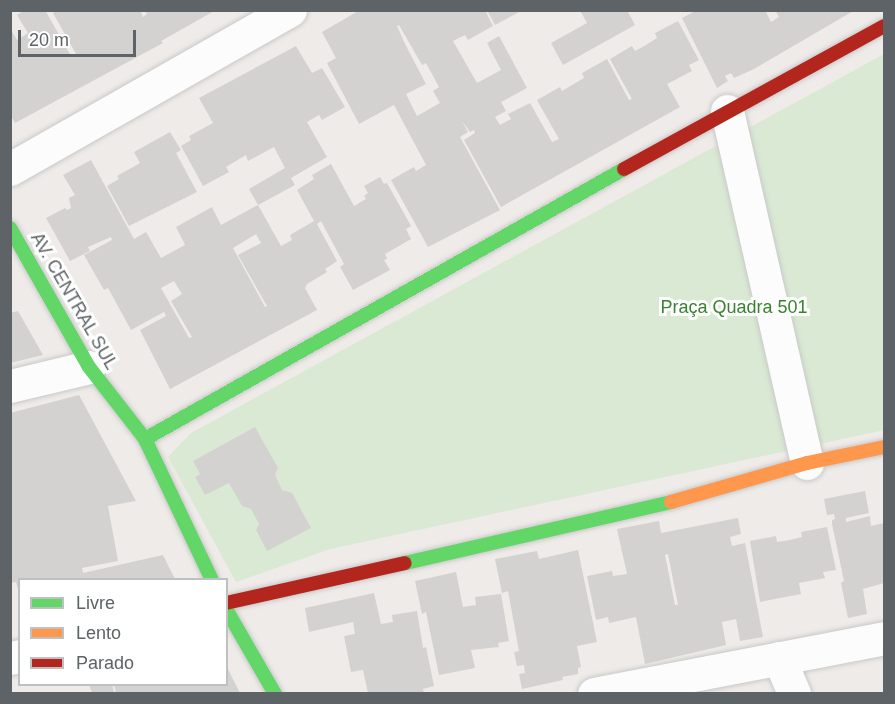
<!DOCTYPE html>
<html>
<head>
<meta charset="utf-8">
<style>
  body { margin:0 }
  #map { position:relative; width:895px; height:704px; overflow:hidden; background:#eeebe8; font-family:Helvetica,sans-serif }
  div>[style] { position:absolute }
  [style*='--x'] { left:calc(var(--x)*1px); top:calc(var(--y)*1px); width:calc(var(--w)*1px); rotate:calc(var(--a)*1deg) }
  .green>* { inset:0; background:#d9e9d3 }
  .building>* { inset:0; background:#d4d2d1 }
  .roads { filter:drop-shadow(0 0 2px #c9c9c9) drop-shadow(0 0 2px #c9c9c9) }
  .street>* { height:33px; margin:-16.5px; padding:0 16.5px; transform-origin:16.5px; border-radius:16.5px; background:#fcfcfc }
  .fast>* { height:14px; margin:-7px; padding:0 7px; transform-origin:7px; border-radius:7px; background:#63d668 }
  .slow>* { height:14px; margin:-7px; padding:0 7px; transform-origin:7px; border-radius:7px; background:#ff974d }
  .jam>* { height:14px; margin:-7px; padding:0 7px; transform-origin:7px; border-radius:7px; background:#b3261e }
  span { translate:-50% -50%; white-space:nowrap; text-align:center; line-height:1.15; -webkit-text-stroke:6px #fff; paint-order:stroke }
  .street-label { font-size:18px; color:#5d6366 }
  .park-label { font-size:18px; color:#3a8231 }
  .frame { position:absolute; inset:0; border:12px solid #5d6366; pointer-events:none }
  .legend { position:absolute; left:18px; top:578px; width:210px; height:108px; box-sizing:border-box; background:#fff; border:2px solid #bec1c2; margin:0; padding:8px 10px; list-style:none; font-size:18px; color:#5d6366 }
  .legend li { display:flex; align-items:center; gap:12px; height:30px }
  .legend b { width:30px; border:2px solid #bec1c2 }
  .scale { position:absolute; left:18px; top:30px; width:118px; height:27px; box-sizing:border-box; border:3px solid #5d6366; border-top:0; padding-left:8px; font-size:18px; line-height:21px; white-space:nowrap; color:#5d6366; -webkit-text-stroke:4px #fff; paint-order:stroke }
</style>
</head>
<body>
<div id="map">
  <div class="green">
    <div style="clip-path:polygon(884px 54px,884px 430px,330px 549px,236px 582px,168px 457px,191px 433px)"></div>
  </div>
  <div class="building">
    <div style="clip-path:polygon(25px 10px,45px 10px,71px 56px,76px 54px,53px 13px,58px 10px,140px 10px,143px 17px,147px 14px,145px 10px,216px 10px,161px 41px,163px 43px,15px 123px,10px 114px,10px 28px,17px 40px,28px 33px,17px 15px)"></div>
    <div style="clip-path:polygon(evenodd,360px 10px,485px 10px,493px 26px,468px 40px,465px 35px,453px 41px,477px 83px,501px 70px,487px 43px,499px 36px,527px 88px,501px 102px,506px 111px,495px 117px,500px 125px,511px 119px,508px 114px,530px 103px,552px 142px,559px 139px,537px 100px,560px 87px,562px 91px,584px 78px,582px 73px,607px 59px,629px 100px,632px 99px,610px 59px,632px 46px,635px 51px,646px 45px,657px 38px,655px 33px,678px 21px,699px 60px,689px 65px,692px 71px,667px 84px,680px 107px,501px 207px,464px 140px,475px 133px,474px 130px,470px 132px,462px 121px,468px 132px,460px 137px,500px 210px,428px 247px,391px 180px,414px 167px,416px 171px,426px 165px,394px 105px,359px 124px,327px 63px,336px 58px,322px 32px,360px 10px,399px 25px,422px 65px,426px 63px,439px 87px,433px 91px,440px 103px,417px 116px,406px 94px,426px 84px,405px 44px,397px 26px,399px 25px)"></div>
    <div style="clip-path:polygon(487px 10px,518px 10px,519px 12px,495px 25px)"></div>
    <div style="clip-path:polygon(580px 10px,627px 10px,635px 25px,563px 65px,551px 43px,587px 23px)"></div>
    <div style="clip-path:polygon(697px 10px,765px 10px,771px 22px,779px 17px,775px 10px,855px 10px,754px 69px,734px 78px,731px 73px,725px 76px,728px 81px,717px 88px,682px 18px)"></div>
    <div style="clip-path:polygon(296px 46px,312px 73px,322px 68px,345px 107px,322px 120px,319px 115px,307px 122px,327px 157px,291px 178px,295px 185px,258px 205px,249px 189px,285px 168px,274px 147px,248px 161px,246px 155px,226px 167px,229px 172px,203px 186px,181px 146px,191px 140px,189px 136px,213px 123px,199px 98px)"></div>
    <div style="clip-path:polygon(170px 132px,181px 150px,176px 153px,197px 192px,129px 226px,107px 186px,119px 179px,117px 176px,140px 163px,134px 152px)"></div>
    <div style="clip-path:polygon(evenodd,91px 160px,134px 239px,146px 232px,161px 258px,185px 245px,176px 227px,212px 207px,221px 225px,258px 205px,281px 246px,292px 240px,290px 235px,314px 221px,297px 190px,314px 179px,312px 175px,331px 164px,354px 206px,366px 199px,364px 196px,368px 193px,364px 186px,380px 177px,384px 184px,387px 183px,411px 226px,406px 229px,411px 239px,385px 254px,387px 259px,384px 260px,390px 270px,353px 290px,340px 267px,344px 264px,321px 221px,317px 224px,337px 261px,325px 269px,327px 272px,307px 284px,305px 288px,317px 310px,170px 389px,140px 330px,166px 316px,164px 312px,131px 330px,108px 288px,104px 290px,84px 255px,112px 240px,111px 237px,88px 247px,90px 251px,70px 261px,46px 218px,65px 208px,67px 210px,71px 208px,69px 198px,75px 195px,63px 175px,91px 160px,256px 234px,261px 243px,238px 255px,267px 306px,265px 307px,233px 248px,256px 234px,91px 160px,174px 281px,182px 294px,171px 301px,192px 337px,189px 338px,161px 288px,174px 281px)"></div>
    <div style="clip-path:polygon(18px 311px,43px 355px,10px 363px,10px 313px)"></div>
    <div style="clip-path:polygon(79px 395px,136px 501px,108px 506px,118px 561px,82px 568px,83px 573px,163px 555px,175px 579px,20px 579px,19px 593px,16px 582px,10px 583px,10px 413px)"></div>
    <div style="clip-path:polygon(255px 427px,278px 468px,275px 475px,282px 490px,292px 493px,311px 528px,267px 551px,256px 530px,259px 524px,251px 509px,242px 506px,229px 483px,205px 495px,195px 477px,200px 474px,193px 461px)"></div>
    <div style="clip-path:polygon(865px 491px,869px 513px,846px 518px,846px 522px,870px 516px,871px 526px,884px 523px,884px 583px,863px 589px,867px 614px,848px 618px,841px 583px,844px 581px,832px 524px,832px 520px,835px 519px,834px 514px,827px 515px,824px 499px)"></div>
    <div style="clip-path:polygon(evenodd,738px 518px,741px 534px,730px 537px,732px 546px,745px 543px,763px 637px,740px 641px,736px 619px,722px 622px,726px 645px,645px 664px,636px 617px,609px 623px,608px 617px,596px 620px,587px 576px,612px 571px,613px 576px,627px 574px,617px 529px,659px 521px,661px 533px,738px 518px,668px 554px,678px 605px,675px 605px,665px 555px,668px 554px)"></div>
    <div style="clip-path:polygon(827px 527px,836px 570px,823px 572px,825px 578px,799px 583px,801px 594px,760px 602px,750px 541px,776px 536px,777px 542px,790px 540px,802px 537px,801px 532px)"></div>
    <div style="clip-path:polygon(578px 550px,597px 642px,577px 646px,581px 667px,578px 668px,578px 674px,562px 677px,563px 680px,522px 689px,519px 674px,525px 673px,524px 665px,517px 666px,514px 652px,519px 651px,508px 591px,502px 593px,495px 559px,537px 551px,539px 559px)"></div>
    <div style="clip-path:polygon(456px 572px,463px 607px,476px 605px,475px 597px,501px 594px,509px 641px,498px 643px,499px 647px,471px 650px,475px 668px,439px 675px,426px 612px,422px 614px,415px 581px)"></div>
    <div style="clip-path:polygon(374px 593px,381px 624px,393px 622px,392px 615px,417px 611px,423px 648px,426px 647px,434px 686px,423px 689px,424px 693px,368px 693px,363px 670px,351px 672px,344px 636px,355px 634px,353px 622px,309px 632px,305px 608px)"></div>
    <div style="clip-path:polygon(226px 665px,240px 693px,116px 693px,114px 684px,226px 684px)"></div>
    <div style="clip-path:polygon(89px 684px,112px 684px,114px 693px,92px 693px)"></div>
  </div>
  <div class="roads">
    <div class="street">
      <div style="--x:727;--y:111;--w:361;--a:77.2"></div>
      <div style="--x:10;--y:169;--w:322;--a:-29.6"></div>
      <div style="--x:10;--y:386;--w:81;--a:-13.5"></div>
      <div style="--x:10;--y:658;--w:10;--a:-11"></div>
      <div style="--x:779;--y:658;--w:39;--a:67"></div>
      <div style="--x:594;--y:694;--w:295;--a:-10.9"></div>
    </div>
    <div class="fast">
      <div style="--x:10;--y:228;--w:160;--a:60.4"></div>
      <div style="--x:89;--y:367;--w:91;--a:52.1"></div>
      <div style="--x:145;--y:439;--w:156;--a:64.6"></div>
      <div style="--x:145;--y:439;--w:550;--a:-29.41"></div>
      <div style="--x:405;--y:563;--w:273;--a:-12.9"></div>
      <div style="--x:226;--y:609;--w:98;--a:60"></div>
    </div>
    <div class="slow">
      <div style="--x:671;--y:502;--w:141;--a:-16"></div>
      <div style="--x:807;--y:463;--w:79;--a:-11.7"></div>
    </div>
    <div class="jam">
      <div style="--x:624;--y:169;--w:297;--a:-28.8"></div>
      <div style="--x:226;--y:603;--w:183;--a:-12.6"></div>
    </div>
  </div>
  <div class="street-label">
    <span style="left:74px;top:301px;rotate:60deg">AV. CENTRAL SUL</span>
  </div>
  <div class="park-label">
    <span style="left:734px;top:307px">Praça Quadra 501</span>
  </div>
  <div class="frame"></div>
  <ul class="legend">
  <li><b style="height:8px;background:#63d668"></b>Livre</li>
  <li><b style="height:8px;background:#ff974d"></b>Lento</li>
  <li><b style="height:8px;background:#b3261e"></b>Parado</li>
  </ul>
  <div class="scale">20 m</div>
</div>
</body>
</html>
